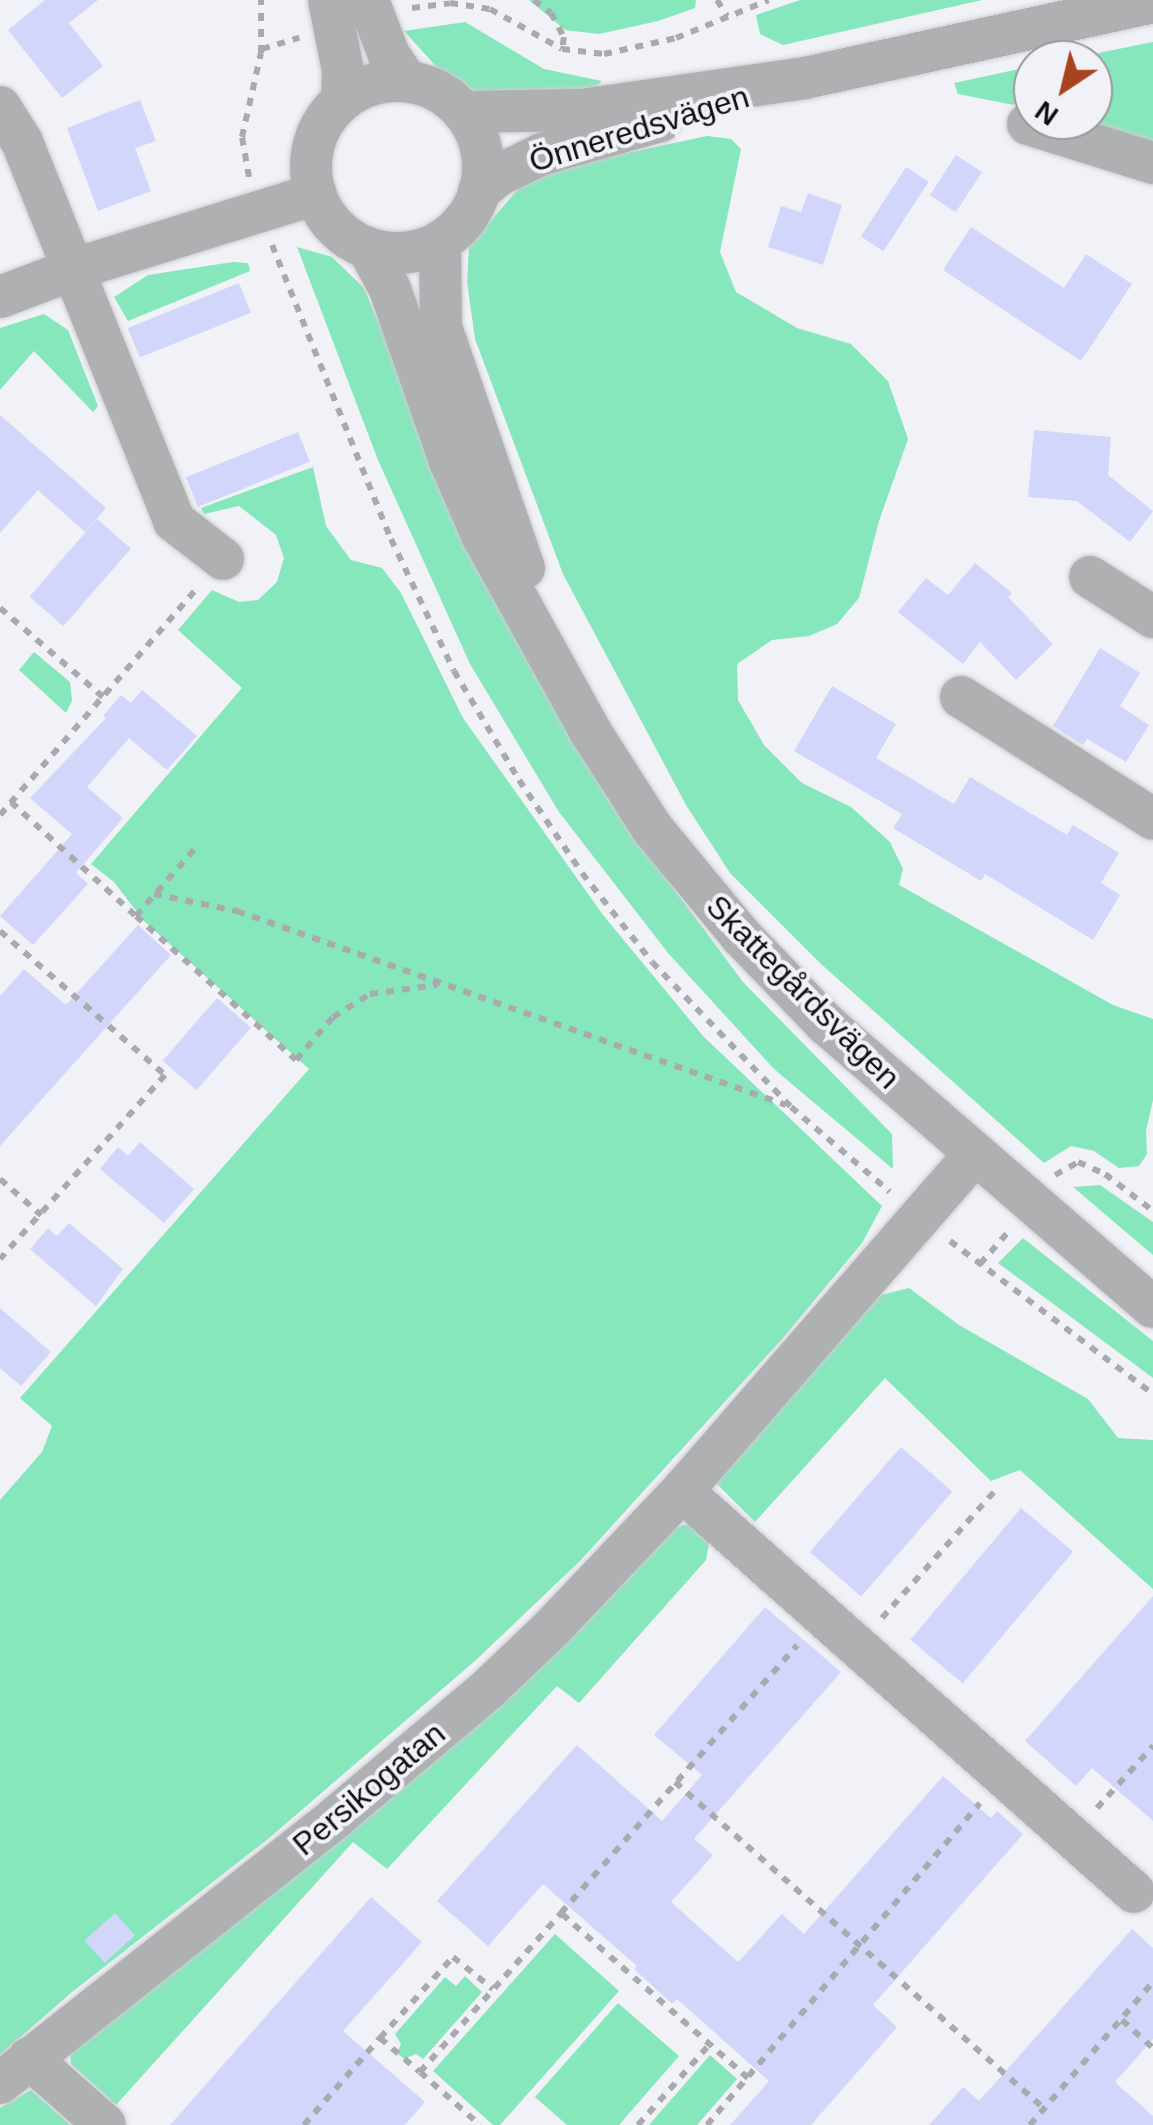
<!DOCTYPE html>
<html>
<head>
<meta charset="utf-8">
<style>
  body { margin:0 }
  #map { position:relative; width:1153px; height:2125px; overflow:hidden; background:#f1f2f7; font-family:Helvetica,sans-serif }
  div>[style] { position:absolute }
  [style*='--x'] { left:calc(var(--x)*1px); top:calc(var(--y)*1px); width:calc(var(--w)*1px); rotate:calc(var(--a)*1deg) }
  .green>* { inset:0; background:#86e6bc }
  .building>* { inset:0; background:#d2d6fa; transform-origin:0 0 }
  .path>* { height:6px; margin-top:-3px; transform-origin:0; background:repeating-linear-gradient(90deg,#a9aaae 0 8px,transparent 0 16px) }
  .roads { filter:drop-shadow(0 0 2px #cdced2) drop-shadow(0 0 2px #cdced2) }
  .minor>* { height:42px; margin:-21px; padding:0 21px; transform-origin:21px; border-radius:21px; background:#aeb0b2 }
  .minor>.ring { margin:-21px; padding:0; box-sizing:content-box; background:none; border:42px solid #aeb0b2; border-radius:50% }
  span { translate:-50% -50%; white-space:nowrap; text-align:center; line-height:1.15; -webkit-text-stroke:8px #f1f2f7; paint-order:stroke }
  .street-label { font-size:32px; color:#101012 }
  .north { position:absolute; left:1013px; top:40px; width:100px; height:100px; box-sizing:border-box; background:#f1f2f7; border:2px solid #97989b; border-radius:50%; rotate:215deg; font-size:28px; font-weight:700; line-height:40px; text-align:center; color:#101012 }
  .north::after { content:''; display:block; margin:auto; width:35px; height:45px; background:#a9421e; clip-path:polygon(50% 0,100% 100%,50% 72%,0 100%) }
</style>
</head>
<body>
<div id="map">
  <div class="green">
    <div style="clip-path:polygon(529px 0,696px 0,695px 8px,658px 21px,599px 34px,565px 30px)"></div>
    <div style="clip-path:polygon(800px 0,982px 0,783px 45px,760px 34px,756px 15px)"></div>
    <div style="clip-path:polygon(465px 22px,544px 69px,602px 81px,592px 90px,476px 91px,443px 74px,404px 31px)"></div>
    <div style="clip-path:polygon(1153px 42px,1153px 150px,1093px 129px,1087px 120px,1093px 120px,1093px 60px,1063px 60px)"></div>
    <div style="clip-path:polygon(1033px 66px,1033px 85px,1014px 105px,958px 94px,954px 83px)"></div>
    <div style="clip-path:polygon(707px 136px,731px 139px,741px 149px,720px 252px,736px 292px,797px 328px,851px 344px,888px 381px,908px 439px,879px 521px,859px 598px,837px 624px,809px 636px,772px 640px,737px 664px,738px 700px,764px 745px,802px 783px,851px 807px,890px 842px,903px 869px,899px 885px,1113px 1005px,1153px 1019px,1153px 1100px,1146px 1131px,1147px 1154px,1139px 1166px,1119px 1168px,1094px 1151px,1071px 1146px,1044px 1163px,820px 963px,730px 873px,686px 805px,563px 574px,475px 339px,467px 282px,469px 246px,532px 173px)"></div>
    <div style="clip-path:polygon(297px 247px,332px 257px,364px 288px,494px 596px,608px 800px,743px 982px,892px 1134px,893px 1169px,774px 1069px,668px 953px,559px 812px,470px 664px,378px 460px)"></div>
    <div style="clip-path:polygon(233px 262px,248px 263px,250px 271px,128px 321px,114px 297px,148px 275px)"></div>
    <div style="clip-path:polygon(44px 314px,68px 330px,98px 406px,93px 412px,34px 351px,0 390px,0 328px)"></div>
    <div style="clip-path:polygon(313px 467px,326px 526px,351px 560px,382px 568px,401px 593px,463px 718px,603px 915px,703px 1036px,882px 1206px,862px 1243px,783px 1338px,580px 1561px,476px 1660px,268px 1839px,72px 1992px,0 2055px,0 1500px,42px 1452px,52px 1426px,20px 1398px,309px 1069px,144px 921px,114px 882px,91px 864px,242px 688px,178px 630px,212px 590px,239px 602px,258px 600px,277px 582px,284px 558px,276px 535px,239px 506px,204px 514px,201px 508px)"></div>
    <div style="clip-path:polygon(34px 652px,70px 682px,72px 701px,66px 713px,19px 670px)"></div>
    <div style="clip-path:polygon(1100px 1185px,1153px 1222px,1153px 1255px,1073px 1187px)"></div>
    <div style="clip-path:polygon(1023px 1238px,1153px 1341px,1153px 1378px,998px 1263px)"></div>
    <div style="clip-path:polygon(909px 1288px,959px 1325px,1088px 1399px,1118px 1438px,1153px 1440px,1153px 1589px,1020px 1470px,991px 1481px,885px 1378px,755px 1522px,714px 1481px,881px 1295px)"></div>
    <div style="clip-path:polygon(689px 1524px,710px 1539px,706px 1560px,579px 1703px,557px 1686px,387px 1869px,353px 1842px,116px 2105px,71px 2064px,70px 2050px,366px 1820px,468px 1731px,672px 1528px)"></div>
    <div style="clip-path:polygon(555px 1934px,619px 1991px,500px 2125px,493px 2125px,433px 2071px)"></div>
    <div style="clip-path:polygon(465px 1976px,482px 1992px,423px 2059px,416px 2054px,404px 2059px,397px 2053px,401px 2044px,395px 2034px,445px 1977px,456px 1986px)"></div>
    <div style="clip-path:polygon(618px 2003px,679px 2056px,619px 2125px,567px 2125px,535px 2097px)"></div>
    <div style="clip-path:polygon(710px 2055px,737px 2079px,697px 2125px,649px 2125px)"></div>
    <div style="clip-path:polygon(31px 2090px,71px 2125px,0 2125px,0 2108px)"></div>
  </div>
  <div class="building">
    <div style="clip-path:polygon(45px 0,98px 0,69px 23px,103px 66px,62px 98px,8px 30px)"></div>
    <div style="clip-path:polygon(140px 100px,156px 141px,135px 148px,151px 191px,98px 211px,67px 128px)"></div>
    <div style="left:956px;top:155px;width:31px;height:48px;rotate:33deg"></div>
    <div style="left:906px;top:167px;width:27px;height:83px;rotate:33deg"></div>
    <div style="clip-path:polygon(808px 193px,842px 205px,823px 265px,768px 247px,781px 206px,801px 212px)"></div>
    <div style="clip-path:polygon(971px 227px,1064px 288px,1086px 254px,1132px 284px,1081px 361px,943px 270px)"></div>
    <div style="left:239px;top:283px;width:32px;height:120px;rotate:68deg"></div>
    <div style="clip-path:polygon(0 415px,106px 508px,85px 532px,38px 490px,0 533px)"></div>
    <div style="clip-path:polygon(1034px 430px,1111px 437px,1108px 475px,1153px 511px,1130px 542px,1077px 501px,1028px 497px)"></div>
    <div style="left:298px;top:432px;width:32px;height:121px;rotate:68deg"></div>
    <div style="left:97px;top:519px;width:45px;height:103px;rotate:41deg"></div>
    <div style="clip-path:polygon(975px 563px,1012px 593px,1008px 597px,1053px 644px,1016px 680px,980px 642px,963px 664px,898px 612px,926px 578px,948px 595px)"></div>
    <div style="clip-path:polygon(1100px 648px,1140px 673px,1120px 706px,1149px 725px,1126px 762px,1087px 739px,1083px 745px,1053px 726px)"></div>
    <div style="clip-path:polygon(832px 686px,896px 724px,876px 758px,954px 804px,970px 777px,1067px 835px,1073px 825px,1119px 853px,1101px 883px,1120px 895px,1093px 940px,985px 874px,981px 881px,893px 828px,902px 814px,794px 751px)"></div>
    <div style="clip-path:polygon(142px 690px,197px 736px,167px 770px,129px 738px,87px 787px,123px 818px,76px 873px,88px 884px,33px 945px,0 916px,72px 834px,30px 798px,106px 718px,103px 716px,121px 695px,131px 703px)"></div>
    <div style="clip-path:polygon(138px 925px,171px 955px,0 1146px,0 996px,24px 969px,66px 1005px)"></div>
    <div style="left:217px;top:998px;width:45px;height:83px;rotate:41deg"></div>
    <div style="clip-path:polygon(140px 1142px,194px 1189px,164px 1223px,100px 1169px,118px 1147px,128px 1156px)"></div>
    <div style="clip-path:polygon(69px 1223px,123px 1269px,96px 1306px,30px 1249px,48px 1228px,57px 1236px)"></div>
    <div style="clip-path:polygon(0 1308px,51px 1352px,21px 1386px,0 1368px)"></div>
    <div style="left:901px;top:1447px;width:68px;height:139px;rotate:41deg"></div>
    <div style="left:1021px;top:1508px;width:68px;height:172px;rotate:40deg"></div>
    <div style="clip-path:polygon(1153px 1596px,1153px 1821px,1092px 1768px,1076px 1786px,1025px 1741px)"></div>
    <div style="clip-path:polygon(765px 1607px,841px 1672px,694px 1839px,713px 1855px,671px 1902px,738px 1962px,782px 1914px,804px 1934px,943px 1776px,991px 1818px,997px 1811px,1023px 1834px,873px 2005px,897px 2027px,811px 2125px,730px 2125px,769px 2081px,677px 1999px,672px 2004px,634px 1969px,637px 1966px,543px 1884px,488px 1946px,437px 1901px,577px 1745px,662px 1821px,702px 1775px,654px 1735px)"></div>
    <div style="clip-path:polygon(371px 1897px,422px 1942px,343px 2031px,425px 2102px,405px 2125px,170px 2125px)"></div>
    <div style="left:115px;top:1913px;width:30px;height:41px;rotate:48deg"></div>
    <div style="clip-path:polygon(1132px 1929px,1153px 1948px,1153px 2039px,1115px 2082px,1153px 2116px,1153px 2125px,929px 2125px,963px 2087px,979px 2101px)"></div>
  </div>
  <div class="path">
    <div style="--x:534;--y:0;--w:21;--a:37"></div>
    <div style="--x:551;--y:13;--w:27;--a:62"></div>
    <div style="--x:564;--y:37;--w:12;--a:99"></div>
    <div style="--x:717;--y:0;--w:19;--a:58"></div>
    <div style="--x:412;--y:8;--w:38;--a:-7"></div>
    <div style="--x:450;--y:3;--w:40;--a:8.5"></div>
    <div style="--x:490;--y:9;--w:82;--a:29.1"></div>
    <div style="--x:562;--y:49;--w:42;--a:6.8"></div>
    <div style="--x:604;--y:54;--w:74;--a:-12.5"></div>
    <div style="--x:676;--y:38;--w:100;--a:-22.2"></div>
    <div style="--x:262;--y:49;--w:39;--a:-17"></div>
    <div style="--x:249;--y:177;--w:41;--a:-99.9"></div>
    <div style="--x:242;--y:137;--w:86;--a:-77.3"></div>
    <div style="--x:261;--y:53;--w:53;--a:-90"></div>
    <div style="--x:272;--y:245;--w:317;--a:68"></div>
    <div style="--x:391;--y:539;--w:146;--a:64.5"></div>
    <div style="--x:454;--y:671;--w:127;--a:59.2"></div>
    <div style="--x:519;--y:780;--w:112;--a:55.9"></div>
    <div style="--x:582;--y:873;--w:113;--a:51.8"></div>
    <div style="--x:652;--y:962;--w:201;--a:46.2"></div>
    <div style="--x:791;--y:1107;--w:130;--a:40.6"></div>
    <div style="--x:0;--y:608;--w:136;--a:40.8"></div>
    <div style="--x:11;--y:802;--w:169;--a:42.4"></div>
    <div style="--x:136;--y:916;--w:93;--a:-48.9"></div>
    <div style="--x:0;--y:815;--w:303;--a:-49"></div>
    <div style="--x:154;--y:894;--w:85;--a:11.6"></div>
    <div style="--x:237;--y:911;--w:582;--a:19.46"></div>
    <div style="--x:136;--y:916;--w:215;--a:42"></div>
    <div style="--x:296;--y:1060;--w:57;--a:-49.3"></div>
    <div style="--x:333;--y:1017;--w:44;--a:-31.9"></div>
    <div style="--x:370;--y:994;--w:68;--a:-7.7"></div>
    <div style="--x:0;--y:931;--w:219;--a:41.1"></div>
    <div style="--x:165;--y:1075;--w:247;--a:131.9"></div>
    <div style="--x:1055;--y:1175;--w:26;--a:-29"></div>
    <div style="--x:1078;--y:1162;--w:30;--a:24"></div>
    <div style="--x:1105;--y:1174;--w:61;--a:37.6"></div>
    <div style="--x:0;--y:1179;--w:55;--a:41.3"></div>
    <div style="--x:950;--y:1241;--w:254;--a:37"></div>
    <div style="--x:980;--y:1264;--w:44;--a:-48.7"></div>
    <div style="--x:882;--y:1618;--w:169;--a:-48.4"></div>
    <div style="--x:675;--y:1782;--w:494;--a:41.5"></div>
    <div style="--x:1097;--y:1808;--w:84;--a:-47.9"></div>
    <div style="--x:1122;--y:2020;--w:42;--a:42.1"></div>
    <div style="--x:380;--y:2038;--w:109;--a:-48"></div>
    <div style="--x:453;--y:1957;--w:51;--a:38.7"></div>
    <div style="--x:420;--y:2072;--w:80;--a:41.5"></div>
    <div style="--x:748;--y:2078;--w:249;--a:-138.6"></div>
    <div style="--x:561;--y:1913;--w:357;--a:-48.6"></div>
    <div style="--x:304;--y:2125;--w:116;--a:-48.9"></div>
    <div style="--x:380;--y:2038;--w:52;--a:40.4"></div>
    <div style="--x:420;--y:2072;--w:213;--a:-48.4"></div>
    <div style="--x:638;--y:2125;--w:107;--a:-48.4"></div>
    <div style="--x:707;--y:2125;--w:422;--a:-49.7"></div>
    <div style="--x:1030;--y:2125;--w:189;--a:-49.3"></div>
  </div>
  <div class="roads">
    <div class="minor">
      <div style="--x:329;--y:0;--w:72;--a:78.8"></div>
      <div style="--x:343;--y:71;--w:29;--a:92"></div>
      <div style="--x:368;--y:0;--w:59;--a:69.1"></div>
      <div style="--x:389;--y:55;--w:32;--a:56"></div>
      <div class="ring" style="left:311px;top:81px;width:130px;height:130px"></div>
      <div style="--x:0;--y:107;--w:41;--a:57.8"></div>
      <div style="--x:22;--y:142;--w:408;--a:68.1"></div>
      <div style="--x:174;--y:521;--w:62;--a:37.8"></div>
      <div style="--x:463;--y:112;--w:118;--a:-1"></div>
      <div style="--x:581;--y:110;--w:226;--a:-8.1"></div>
      <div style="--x:805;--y:78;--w:356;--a:-12.3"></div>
      <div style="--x:1028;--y:124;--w:131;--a:17.3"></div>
      <div style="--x:479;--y:191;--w:26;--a:-39"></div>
      <div style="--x:499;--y:175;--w:48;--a:-26"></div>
      <div style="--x:542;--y:154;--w:123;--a:-15.6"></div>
      <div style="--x:440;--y:242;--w:85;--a:89.3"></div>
      <div style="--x:441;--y:327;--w:255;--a:71"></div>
      <div style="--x:368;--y:248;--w:47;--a:61.8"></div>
      <div style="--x:390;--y:289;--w:182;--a:70.8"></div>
      <div style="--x:450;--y:461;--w:81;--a:66.6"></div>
      <div style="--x:482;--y:535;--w:224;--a:61.1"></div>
      <div style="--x:590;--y:731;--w:115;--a:57.4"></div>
      <div style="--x:652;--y:828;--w:140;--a:50.5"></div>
      <div style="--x:741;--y:936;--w:122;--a:46"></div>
      <div style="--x:826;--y:1024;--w:432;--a:40.9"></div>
      <div style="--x:0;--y:297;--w:79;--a:-20.7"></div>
      <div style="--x:74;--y:269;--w:253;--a:-17.2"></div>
      <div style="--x:1090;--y:577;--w:75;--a:32.4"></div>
      <div style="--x:961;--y:697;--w:227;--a:32.4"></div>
      <div style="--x:682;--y:1491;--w:604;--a:41.58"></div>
      <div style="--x:29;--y:2058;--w:101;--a:41.4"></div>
      <div style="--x:0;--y:2083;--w:427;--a:-38.3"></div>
      <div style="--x:335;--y:1818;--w:200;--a:-40.1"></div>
      <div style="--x:488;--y:1689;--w:87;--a:-43.6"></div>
      <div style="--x:551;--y:1629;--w:190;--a:-46.5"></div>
      <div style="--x:682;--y:1491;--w:444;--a:-49"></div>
    </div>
  </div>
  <div class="street-label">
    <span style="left:639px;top:129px;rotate:-17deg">Önneredsvägen</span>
    <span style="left:803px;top:992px;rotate:45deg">Skattegårdsvägen</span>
    <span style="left:369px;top:1789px;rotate:-40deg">Persikogatan</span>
  </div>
  <div class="north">N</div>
</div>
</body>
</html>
